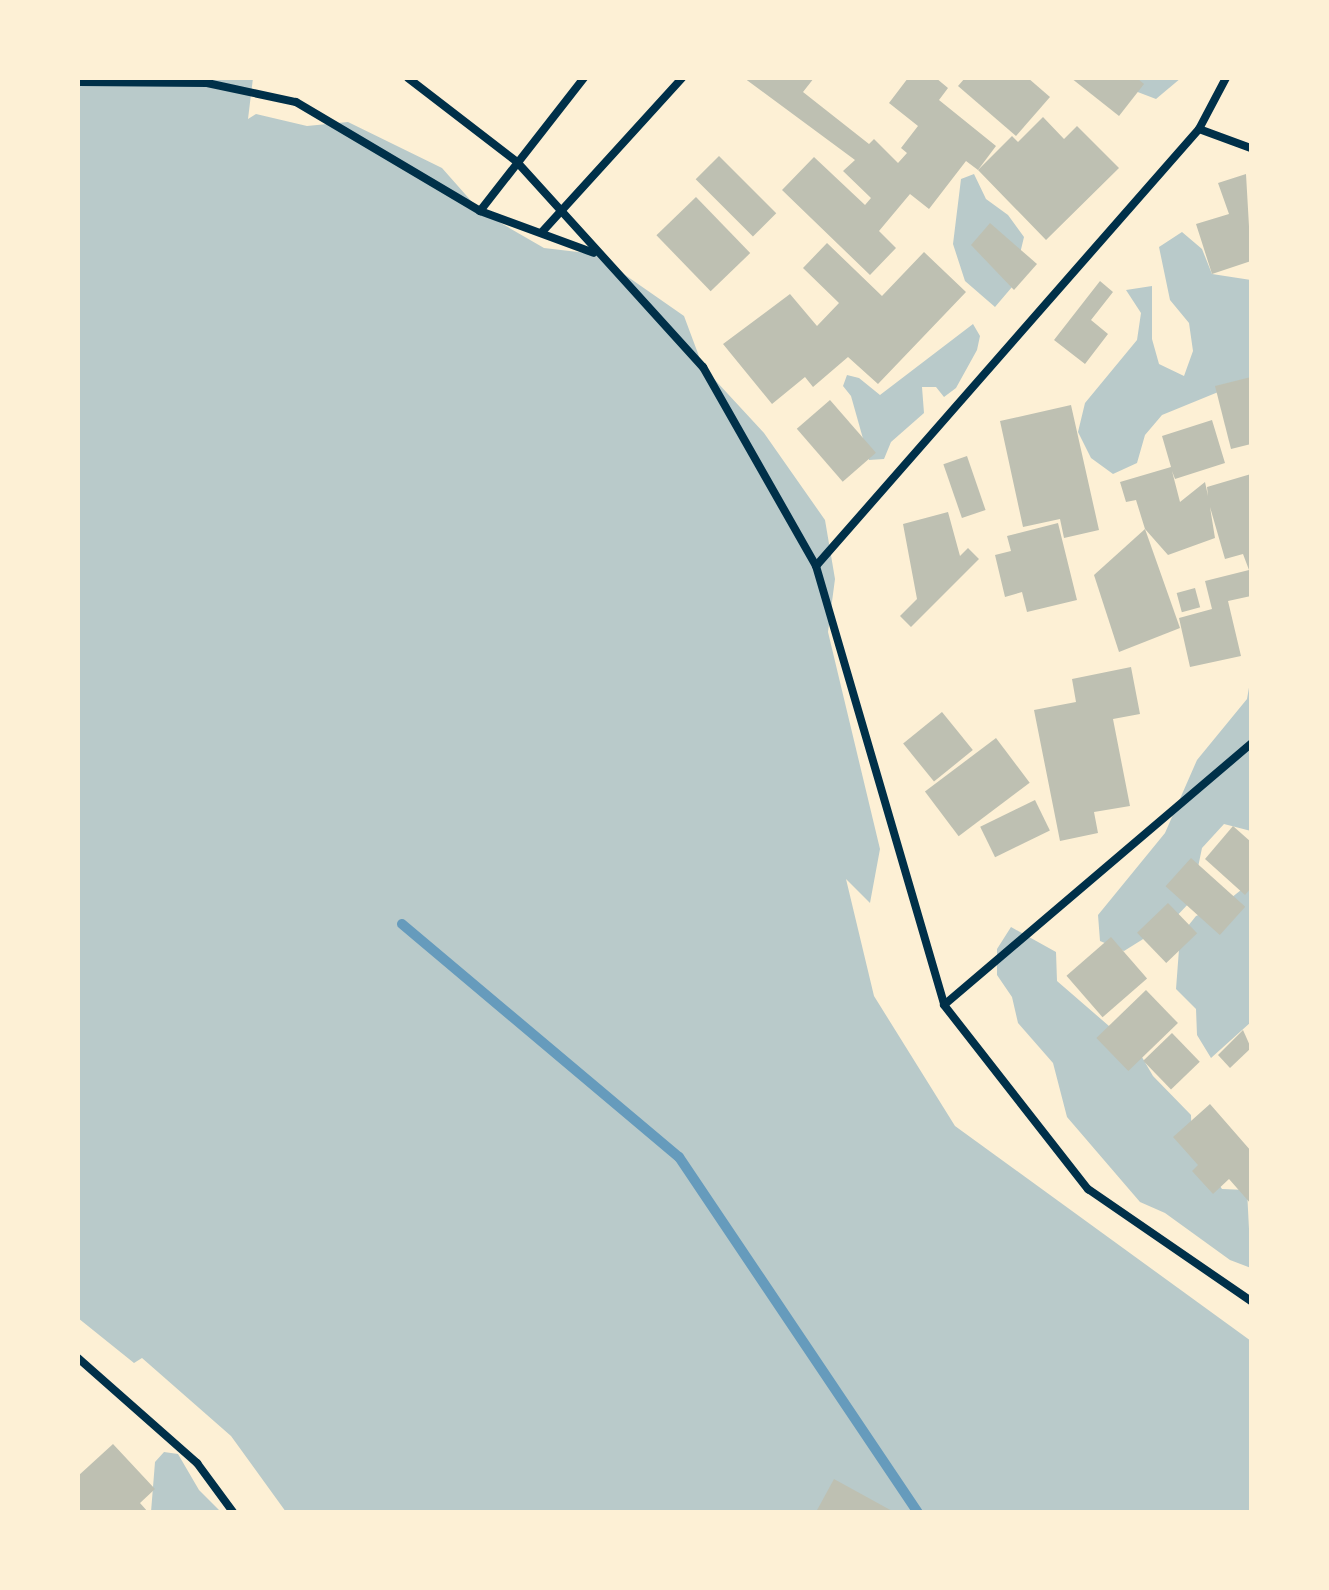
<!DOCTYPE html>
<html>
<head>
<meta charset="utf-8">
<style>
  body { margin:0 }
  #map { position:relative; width:1329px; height:1590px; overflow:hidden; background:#fdf0d5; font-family:"Nunito Sans",sans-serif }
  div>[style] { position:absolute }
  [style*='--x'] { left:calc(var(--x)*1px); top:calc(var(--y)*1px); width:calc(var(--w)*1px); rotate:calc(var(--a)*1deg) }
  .green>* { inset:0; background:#b9caca }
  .stream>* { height:10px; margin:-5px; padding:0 5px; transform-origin:5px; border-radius:5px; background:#669bbc }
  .building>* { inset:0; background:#bec0b2; transform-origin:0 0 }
  .minor>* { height:8px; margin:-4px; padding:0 4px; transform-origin:4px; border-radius:4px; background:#003049 }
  span { translate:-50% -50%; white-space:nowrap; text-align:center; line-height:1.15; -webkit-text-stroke:8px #fdf0d5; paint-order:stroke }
  .frame { position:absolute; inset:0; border:80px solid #fdf0d5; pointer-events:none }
</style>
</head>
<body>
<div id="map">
  <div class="green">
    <div style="clip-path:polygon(78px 78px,253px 78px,248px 119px,256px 114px,307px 126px,348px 122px,442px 168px,480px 211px,544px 248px,595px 254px,684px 316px,703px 367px,764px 433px,825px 520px,835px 579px,828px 632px,880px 849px,870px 903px,846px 879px,874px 996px,955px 1126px,1251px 1341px,1251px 1512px,286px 1512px,231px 1436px,142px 1358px,134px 1363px,78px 1318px)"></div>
    <div style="clip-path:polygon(1128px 78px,1181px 78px,1156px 99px,1135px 91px)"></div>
    <div style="clip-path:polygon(974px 174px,986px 199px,1008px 215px,1024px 237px,1012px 287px,995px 307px,965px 281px,953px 244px,961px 179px)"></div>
    <div style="clip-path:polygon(1182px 232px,1202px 249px,1212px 274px,1251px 280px,1251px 392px,1228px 388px,1162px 415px,1145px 435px,1137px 463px,1113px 474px,1091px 458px,1078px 432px,1085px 403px,1137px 340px,1141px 313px,1126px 290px,1152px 286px,1152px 339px,1159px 364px,1184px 376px,1193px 351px,1189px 323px,1170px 300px,1159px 247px)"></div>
    <div style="clip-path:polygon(973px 324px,980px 336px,977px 350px,956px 388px,944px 397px,936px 387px,922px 387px,924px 413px,891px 442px,884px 459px,869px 460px,851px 396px,843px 386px,847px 375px,859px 378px,880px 395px)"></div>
    <div style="clip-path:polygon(1251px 676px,1251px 831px,1224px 824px,1202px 848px,1191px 901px,1172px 921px,1124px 951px,1100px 941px,1098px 915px,1165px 833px,1197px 760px,1247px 699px)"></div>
    <div style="clip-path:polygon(1251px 882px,1251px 1022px,1211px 1058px,1197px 1035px,1196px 1009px,1176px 989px,1180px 936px,1196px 916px,1221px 906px)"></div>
    <div style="clip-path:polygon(1011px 927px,1056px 952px,1057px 981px,1139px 1052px,1153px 1076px,1191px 1115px,1192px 1144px,1222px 1189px,1247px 1190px,1251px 1268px,1230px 1260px,1165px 1213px,1140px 1202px,1067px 1117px,1053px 1063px,1018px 1023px,1012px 997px,997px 975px,997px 949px)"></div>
    <div style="clip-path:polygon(164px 1452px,178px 1454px,199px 1490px,221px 1512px,151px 1512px,155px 1462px)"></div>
  </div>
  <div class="stream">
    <div style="--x:402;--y:924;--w:362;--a:40.1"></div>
    <div style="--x:679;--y:1157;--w:428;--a:56.1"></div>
  </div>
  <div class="building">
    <div style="clip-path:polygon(744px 78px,814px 78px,803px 92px,869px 144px,874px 139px,898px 163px,907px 153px,901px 148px,918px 126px,889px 103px,908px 78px,936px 78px,948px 88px,939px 100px,996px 146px,978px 170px,966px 161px,929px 209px,910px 194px,879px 231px,896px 248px,870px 275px,782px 190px,814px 157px,865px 205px,871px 198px,843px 171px,855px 160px)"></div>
    <div style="clip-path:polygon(965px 78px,1028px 78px,1050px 97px,1016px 136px,958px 86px)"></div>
    <div style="clip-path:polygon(1071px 78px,1137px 78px,1144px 84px,1119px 116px)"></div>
    <div style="clip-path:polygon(1043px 117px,1064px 139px,1077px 126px,1119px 168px,1046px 240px,978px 170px,1012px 136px,1018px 142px)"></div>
    <div style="left:719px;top:156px;width:81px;height:33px;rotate:45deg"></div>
    <div style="clip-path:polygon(1246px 174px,1251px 261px,1212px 274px,1196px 224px,1229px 214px,1218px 183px)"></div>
    <div style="left:696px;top:197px;width:78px;height:55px;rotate:46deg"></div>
    <div style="clip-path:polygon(990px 223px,1037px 264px,1014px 290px,971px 245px)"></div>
    <div style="clip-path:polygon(827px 243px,882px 296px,924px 252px,966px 292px,878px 384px,848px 357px,813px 387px,805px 377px,772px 404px,723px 344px,790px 294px,817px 326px,839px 303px,803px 268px)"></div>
    <div style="clip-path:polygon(1100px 281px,1113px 292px,1091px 320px,1108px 334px,1085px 364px,1054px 340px)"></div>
    <div style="clip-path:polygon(1251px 377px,1251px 444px,1231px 449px,1215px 386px)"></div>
    <div style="left:830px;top:400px;width:70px;height:44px;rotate:49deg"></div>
    <div style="clip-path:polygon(1071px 405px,1099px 530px,1064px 538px,1060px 519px,1023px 527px,1000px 421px)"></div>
    <div style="clip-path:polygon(1212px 420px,1225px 463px,1175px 479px,1172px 471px,1180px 502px,1205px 482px,1208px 496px,1207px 487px,1251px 474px,1251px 596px,1228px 601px,1241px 656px,1190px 667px,1179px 618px,1212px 609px,1205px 581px,1249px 570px,1243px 554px,1225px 559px,1210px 507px,1215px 538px,1168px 555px,1145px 529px,1136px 500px,1126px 502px,1120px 482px,1171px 467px,1162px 436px)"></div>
    <div style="left:967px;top:456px;width:57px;height:25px;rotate:71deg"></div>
    <div style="clip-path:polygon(948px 512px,960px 556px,968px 548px,979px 559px,911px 627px,900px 616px,917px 599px,903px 524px)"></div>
    <div style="clip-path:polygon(1058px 523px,1077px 600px,1027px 612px,1022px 592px,1005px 597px,995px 555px,1011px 551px,1007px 536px)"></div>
    <div style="clip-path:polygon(1145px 529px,1180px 628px,1119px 652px,1094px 575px)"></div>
    <div style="left:1195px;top:588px;width:20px;height:19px;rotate:75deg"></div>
    <div style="clip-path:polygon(1131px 667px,1140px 714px,1113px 719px,1130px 806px,1094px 812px,1098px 833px,1060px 841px,1034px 710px,1076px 702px,1072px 679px)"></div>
    <div style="left:942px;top:712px;width:49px;height:50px;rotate:51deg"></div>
    <div style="left:996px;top:738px;width:56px;height:89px;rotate:53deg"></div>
    <div style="left:1035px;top:800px;width:34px;height:61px;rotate:64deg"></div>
    <div style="clip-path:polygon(1233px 826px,1251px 842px,1251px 888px,1245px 895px,1205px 859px)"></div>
    <div style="left:1191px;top:858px;width:73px;height:38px;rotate:42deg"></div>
    <div style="left:1168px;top:903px;width:42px;height:43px;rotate:46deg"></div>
    <div style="left:1111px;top:937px;width:55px;height:59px;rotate:49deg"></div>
    <div style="left:1146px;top:990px;width:46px;height:69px;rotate:46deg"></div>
    <div style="clip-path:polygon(1243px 1030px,1251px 1048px,1230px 1068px,1218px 1055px)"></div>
    <div style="left:1172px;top:1033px;width:40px;height:40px;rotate:46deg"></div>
    <div style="clip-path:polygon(1210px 1104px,1251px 1151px,1251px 1204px,1229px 1179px,1213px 1194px,1192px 1171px,1198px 1165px,1173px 1137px)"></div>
    <div style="clip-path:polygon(113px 1444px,155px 1489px,140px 1503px,148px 1512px,78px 1512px,78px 1476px)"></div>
    <div style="clip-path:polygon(834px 1479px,894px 1512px,816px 1512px)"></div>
  </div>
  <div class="minor">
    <div style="--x:408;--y:78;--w:138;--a:37.6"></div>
    <div style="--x:517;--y:162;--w:277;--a:47.8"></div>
    <div style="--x:703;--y:367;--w:229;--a:60.4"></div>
    <div style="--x:816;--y:566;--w:457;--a:73.7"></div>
    <div style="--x:944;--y:1005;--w:234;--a:52"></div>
    <div style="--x:1088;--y:1189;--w:198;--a:34.5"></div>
    <div style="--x:78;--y:82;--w:129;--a:0.4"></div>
    <div style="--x:207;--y:83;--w:91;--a:12.1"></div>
    <div style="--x:296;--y:102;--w:214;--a:30.6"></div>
    <div style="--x:480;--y:211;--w:121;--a:20.2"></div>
    <div style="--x:1199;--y:129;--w:55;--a:20.1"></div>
    <div style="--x:480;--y:211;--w:169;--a:-52"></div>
    <div style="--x:542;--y:232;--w:208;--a:-47.7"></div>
    <div style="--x:816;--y:566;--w:581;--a:-48.77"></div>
    <div style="--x:1199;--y:129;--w:58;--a:-62.1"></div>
    <div style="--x:944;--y:1005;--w:403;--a:-40.4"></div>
    <div style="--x:78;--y:1358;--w:159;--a:41.4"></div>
    <div style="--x:197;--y:1463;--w:61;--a:53.7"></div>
  </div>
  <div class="frame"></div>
</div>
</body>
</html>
